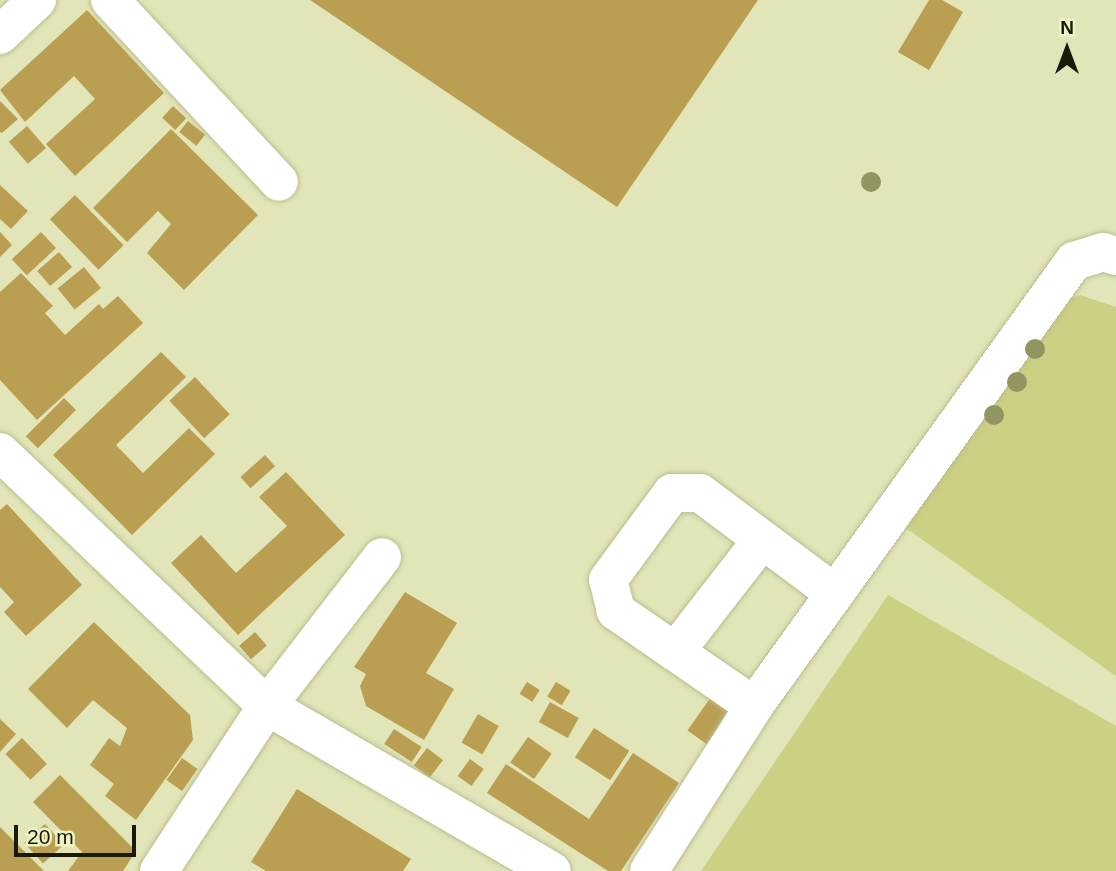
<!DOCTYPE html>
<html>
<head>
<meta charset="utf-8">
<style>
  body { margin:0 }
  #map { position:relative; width:1116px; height:871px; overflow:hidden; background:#e2e5b7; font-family:Arial,sans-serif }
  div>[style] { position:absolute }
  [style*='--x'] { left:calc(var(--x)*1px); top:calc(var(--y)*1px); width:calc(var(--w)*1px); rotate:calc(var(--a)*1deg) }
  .green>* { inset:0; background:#ccd083 }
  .building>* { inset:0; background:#ba9f52; transform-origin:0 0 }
  .roads { filter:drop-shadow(0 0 2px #babd90) drop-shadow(0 0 2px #babd90) }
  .minor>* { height:38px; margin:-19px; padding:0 19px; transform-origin:19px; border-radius:19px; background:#fff }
  .trees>* { width:20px; height:20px; margin:-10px; border-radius:50%; background:#939561 }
  span { translate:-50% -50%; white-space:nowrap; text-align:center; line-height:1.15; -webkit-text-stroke:6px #eff2c4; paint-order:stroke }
  .north { position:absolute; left:1032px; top:14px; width:70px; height:70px; -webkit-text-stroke:5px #eff2c4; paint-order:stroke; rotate:0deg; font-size:19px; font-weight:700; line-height:28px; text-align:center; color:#191a09 }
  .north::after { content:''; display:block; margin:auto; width:24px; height:32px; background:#191a09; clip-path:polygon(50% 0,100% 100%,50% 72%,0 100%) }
  .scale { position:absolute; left:14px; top:825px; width:122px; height:32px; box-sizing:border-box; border:4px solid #191a09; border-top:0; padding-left:9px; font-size:21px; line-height:24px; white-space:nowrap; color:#191a09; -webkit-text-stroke:5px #eff2c4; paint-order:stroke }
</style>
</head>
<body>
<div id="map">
  <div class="green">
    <div style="clip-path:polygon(1080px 295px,1116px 307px,1116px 676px,900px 524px,1056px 305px)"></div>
    <div style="clip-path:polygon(888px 595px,1116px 726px,1116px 871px,701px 871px)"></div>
  </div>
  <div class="building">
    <div style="clip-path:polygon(310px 0,758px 0,617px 207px)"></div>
    <div style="clip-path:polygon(929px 0,942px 0,963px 12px,929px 70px,898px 52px)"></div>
    <div style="clip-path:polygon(87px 10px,164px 93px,75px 176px,46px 144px,95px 99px,74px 76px,25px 122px,0 90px)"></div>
    <div style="clip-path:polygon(0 101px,18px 119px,2px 133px,0 132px)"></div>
    <div style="left:173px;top:106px;width:18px;height:16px;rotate:43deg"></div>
    <div style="left:188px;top:121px;width:22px;height:14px;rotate:39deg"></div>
    <div style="left:27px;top:126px;width:29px;height:24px;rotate:49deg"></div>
    <div style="clip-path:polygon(171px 129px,258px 215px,184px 290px,147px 253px,171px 224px,158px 211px,127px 242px,93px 208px)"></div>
    <div style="clip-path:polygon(0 185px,28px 211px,11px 229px,0 219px)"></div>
    <div style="left:75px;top:195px;width:70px;height:35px;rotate:46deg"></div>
    <div style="clip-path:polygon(0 232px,12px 245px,0 257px)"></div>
    <div style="left:41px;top:232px;width:22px;height:40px;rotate:47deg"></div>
    <div style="left:59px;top:252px;width:20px;height:29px;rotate:49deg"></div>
    <div style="left:84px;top:267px;width:27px;height:34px;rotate:51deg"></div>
    <div style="clip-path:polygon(21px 273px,53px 306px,45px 313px,65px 335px,99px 304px,103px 309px,118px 296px,143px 323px,37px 420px,0 380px,0 292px)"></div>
    <div style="clip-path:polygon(161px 352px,186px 377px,116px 445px,143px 473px,189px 428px,215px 454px,132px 535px,53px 455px)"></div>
    <div style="left:195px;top:377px;width:51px;height:35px;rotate:47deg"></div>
    <div style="left:64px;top:398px;width:17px;height:54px;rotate:45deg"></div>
    <div style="left:265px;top:455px;width:15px;height:33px;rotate:48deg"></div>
    <div style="clip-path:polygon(286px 472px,345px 535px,238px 635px,171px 563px,201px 535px,236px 573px,287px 526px,259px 497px)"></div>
    <div style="clip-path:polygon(7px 504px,82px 585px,26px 636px,4px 612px,14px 602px,0 587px,0 510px)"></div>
    <div style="clip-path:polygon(405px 592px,457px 623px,426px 673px,454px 689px,424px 740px,366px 706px,360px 686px,366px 674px,354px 667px)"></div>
    <div style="clip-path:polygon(94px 622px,190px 715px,193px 740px,136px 820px,105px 796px,114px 784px,90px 765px,109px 738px,120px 746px,127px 728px,93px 700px,67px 728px,28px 689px)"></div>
    <div style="left:255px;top:632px;width:18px;height:21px;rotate:49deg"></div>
    <div style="left:527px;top:682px;width:15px;height:14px;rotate:32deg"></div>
    <div style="left:556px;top:682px;width:17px;height:17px;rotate:31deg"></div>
    <div style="left:711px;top:697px;width:38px;height:41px;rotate:35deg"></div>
    <div style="left:550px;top:702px;width:33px;height:23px;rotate:29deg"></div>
    <div style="left:478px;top:714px;width:24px;height:33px;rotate:30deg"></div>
    <div style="clip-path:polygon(0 719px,16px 734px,0 752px)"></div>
    <div style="left:594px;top:728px;width:42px;height:35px;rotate:33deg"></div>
    <div style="left:394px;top:729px;width:33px;height:18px;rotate:33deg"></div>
    <div style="left:528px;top:737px;width:29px;height:31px;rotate:35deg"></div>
    <div style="left:22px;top:738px;width:36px;height:23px;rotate:46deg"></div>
    <div style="left:427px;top:748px;width:20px;height:22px;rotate:37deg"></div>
    <div style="clip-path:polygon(633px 753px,679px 783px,621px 871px,608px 871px,487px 793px,506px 764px,589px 819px)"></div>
    <div style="left:182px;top:758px;width:19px;height:27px;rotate:35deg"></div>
    <div style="left:470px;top:759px;width:17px;height:21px;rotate:36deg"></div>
    <div style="clip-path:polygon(60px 775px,136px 851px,123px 871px,68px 871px,82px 852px,33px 802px)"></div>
    <div style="clip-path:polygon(297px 789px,411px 859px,403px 871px,266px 871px,251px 862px)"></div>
    <div style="left:45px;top:824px;width:28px;height:28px;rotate:48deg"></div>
    <div style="clip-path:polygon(0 827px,44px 871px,0 871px)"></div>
  </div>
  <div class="roads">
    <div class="minor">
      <div style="--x:110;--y:0;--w:248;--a:47.1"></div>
      <div style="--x:0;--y:35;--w:51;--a:-43.4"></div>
      <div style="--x:0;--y:452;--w:369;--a:43.6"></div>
      <div style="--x:267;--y:706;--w:329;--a:30.1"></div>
      <div style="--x:675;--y:652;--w:142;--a:-52.2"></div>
      <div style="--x:754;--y:706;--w:168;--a:-145.5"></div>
      <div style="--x:616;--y:611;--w:32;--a:-104"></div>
      <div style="--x:608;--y:580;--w:108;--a:-53.7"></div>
      <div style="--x:672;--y:493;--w:28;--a:0"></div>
      <div style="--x:700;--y:493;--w:167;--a:36.7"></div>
      <div style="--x:159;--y:871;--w:197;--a:-56.8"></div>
      <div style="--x:267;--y:706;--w:188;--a:-52.3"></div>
      <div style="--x:649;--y:871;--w:196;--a:-57.5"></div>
      <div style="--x:754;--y:706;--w:548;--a:-54.28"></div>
      <div style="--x:1074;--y:261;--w:30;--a:-17"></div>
      <div style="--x:1103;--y:252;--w:14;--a:17"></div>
    </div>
  </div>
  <div class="trees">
    <div style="left:871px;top:182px"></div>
    <div style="left:1035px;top:349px"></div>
    <div style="left:1017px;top:382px"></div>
    <div style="left:994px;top:415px"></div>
  </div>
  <div class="north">N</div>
  <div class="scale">20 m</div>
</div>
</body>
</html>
